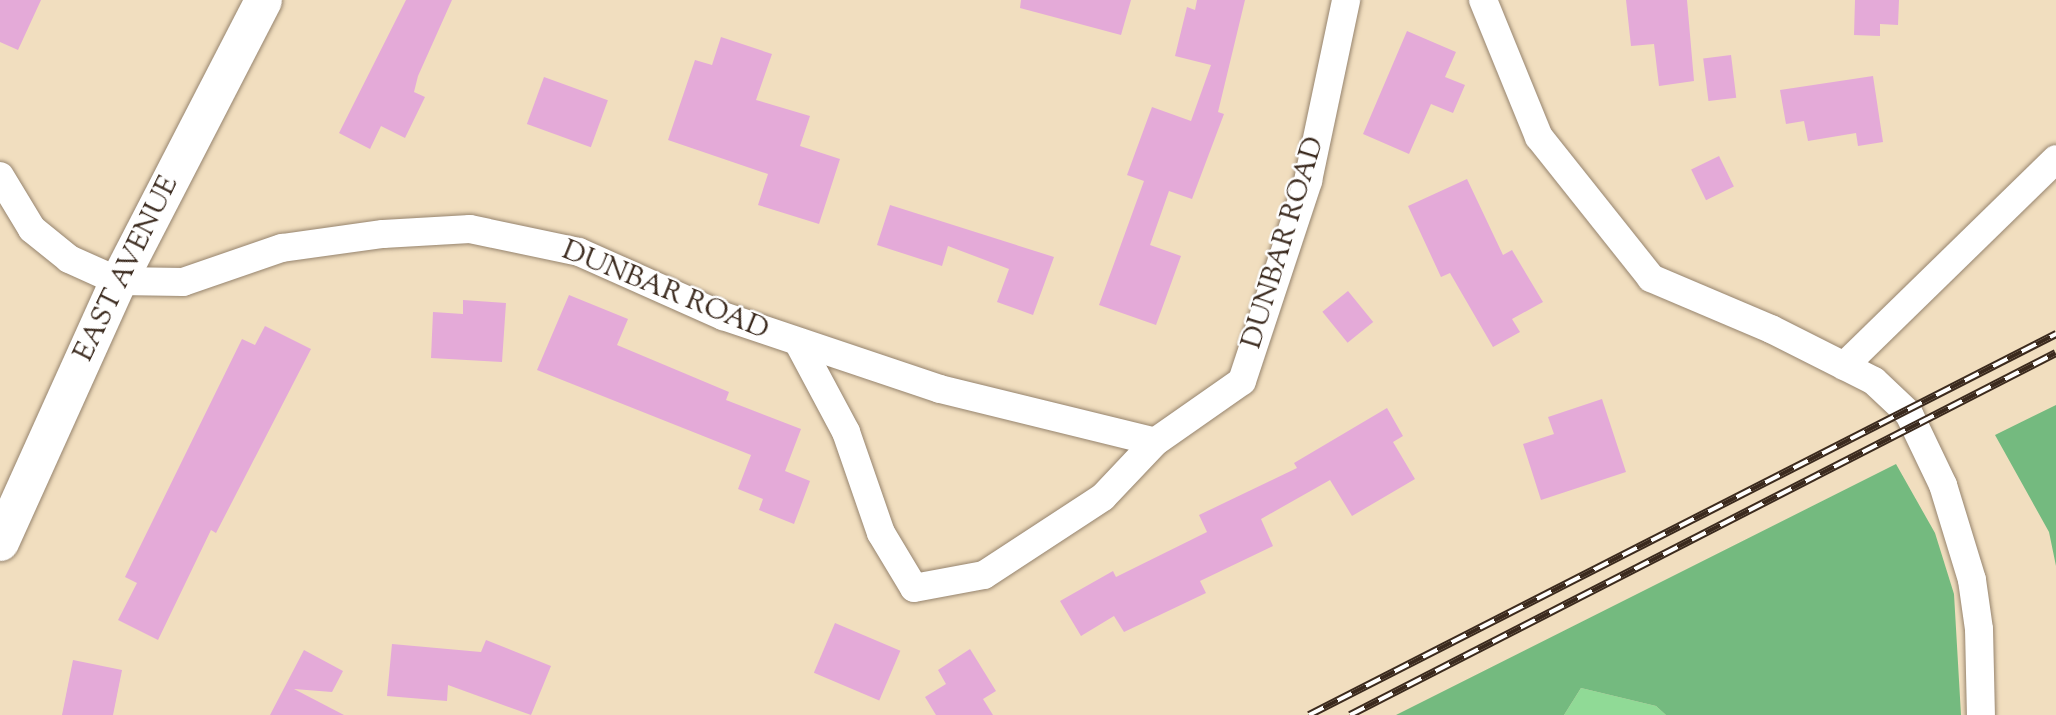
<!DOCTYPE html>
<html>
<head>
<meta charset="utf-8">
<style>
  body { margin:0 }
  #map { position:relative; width:2056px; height:715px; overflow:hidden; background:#f1debf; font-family:"Sorts Mill Goudy",serif }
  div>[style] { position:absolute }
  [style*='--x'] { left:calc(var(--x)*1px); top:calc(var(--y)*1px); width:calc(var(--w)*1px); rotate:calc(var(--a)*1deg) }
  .green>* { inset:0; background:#90da96 }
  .forest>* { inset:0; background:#74ba7f }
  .building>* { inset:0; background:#e4aad8; transform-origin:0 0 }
  .roads { filter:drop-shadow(0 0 2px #96846e) drop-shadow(0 0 2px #96846e) }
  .minor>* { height:28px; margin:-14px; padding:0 14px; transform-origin:14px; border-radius:14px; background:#fff }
  .tertiary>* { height:37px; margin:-18.5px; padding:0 18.5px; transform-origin:18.5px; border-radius:18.5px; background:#fff }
  .rail>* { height:8px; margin-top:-4px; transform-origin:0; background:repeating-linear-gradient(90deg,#fff 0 16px,#3b2a1e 0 32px); box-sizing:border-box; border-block:2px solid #3b2a1e }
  span { translate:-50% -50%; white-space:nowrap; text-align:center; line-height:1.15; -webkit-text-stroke:5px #fff; paint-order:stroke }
  .street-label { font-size:28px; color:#3b2a1e }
</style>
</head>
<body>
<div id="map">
  <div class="green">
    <div style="clip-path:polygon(1581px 688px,1656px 706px,1666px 715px,1564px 715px)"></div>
  </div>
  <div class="forest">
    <div style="clip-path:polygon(2056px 405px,2056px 566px,2049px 532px,1995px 435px)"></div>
    <div style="clip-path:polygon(1896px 464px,1935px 533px,1954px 594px,1961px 715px,1666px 715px,1656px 706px,1581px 688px,1564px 715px,1396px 715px)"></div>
  </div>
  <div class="building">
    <div style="clip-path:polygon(0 0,41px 0,18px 50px,0 42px)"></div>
    <div style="clip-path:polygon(406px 0,452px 0,418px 76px,414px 92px,425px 97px,405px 138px,381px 126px,370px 149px,339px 133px)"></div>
    <div style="clip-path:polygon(1021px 0,1131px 0,1121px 35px,1020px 8px)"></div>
    <div style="clip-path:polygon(1197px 0,1245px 0,1218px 112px,1224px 114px,1192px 199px,1169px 191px,1150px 245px,1181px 256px,1156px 325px,1099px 305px,1144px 181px,1127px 175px,1152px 107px,1191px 121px,1211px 65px,1175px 56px,1187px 7px,1195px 10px)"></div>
    <div style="clip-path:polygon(1626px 0,1687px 0,1694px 81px,1659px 86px,1654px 44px,1631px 46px)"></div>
    <div style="clip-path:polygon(1855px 0,1899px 0,1898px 25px,1880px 24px,1880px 36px,1854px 35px)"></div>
    <div style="clip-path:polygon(1407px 31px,1456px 52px,1445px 77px,1465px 85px,1453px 113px,1431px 104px,1409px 154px,1363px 134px)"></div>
    <div style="clip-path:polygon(721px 37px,772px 54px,756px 100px,810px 116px,800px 146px,840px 159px,819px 224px,758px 205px,768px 174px,668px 140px,695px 60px,712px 65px)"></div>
    <div style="left:1731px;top:55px;width:43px;height:28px;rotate:83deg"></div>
    <div style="clip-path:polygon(1873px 76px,1883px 142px,1858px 146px,1856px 133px,1808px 141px,1804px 121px,1786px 124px,1780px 90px)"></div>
    <div style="left:544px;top:77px;width:68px;height:50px;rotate:20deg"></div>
    <div style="left:1719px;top:156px;width:34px;height:31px;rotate:64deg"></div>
    <div style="clip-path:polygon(1467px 179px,1503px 255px,1512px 250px,1543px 302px,1512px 319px,1520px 332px,1493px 347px,1450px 273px,1441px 277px,1408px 206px)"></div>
    <div style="clip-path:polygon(890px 205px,1054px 257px,1033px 315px,997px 302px,1009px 269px,948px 246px,942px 266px,877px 245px)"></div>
    <div style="left:1348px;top:291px;width:40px;height:33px;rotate:51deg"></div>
    <div style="clip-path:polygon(569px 295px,628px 319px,617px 345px,729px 392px,726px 400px,801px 429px,785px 471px,810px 481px,794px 524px,759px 510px,763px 499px,738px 489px,751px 455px,537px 370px)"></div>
    <div style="clip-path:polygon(463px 300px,506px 303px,502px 362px,431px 358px,433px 312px,463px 314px)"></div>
    <div style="clip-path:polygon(265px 326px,311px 349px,216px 533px,211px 530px,158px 640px,118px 620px,137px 583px,125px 577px,242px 339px,255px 345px)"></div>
    <div style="clip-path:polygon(1602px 399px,1626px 472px,1541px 500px,1523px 444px,1554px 434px,1548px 417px)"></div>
    <div style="clip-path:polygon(1387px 408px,1403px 436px,1393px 442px,1415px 479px,1352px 516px,1330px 480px,1261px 519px,1273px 546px,1200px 581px,1206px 593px,1124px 632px,1114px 616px,1081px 636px,1060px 601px,1113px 571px,1116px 577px,1207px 532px,1199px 515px,1297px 468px,1294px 463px)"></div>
    <div style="left:835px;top:623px;width:71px;height:54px;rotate:23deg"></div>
    <div style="clip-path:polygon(486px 640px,551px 666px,531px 715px,448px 685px,447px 701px,387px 696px,392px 644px,481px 652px)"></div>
    <div style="clip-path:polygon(970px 649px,996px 691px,983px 699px,993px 715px,936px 715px,925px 697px,946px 684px,938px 670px)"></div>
    <div style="clip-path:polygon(304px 650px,343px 671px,332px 692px,294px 689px,344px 715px,270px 715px)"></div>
    <div style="clip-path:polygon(73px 660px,122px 670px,113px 715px,62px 715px)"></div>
  </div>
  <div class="roads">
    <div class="minor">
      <div style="--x:1483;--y:0;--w:148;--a:67.8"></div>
      <div style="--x:1539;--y:137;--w:180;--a:51.5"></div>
      <div style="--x:1651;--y:278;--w:130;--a:23"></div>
      <div style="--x:1771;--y:329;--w:115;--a:26.8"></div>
      <div style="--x:1874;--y:381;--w:48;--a:43.3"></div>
      <div style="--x:1909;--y:414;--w:79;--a:64.4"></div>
      <div style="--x:1943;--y:485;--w:99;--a:73"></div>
      <div style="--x:1972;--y:580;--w:49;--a:81.9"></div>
      <div style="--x:1979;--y:629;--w:86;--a:88.7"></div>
      <div style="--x:0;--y:176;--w:62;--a:58.9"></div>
      <div style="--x:32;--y:229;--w:48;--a:39"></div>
      <div style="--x:69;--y:259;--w:54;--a:24.2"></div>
      <div style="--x:118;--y:281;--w:65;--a:0.9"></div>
      <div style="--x:183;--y:282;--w:105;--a:-19"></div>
      <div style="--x:282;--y:248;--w:102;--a:-7.9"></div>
      <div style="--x:383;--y:234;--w:87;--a:-3.3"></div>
      <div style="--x:470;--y:229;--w:111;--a:11.9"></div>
      <div style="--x:579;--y:252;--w:158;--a:24"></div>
      <div style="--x:723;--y:316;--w:229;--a:18.6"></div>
      <div style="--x:940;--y:389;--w:221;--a:13.8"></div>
      <div style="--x:1155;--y:442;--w:106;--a:-35"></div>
      <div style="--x:1242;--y:381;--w:211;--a:-71.7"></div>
      <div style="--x:1308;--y:181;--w:185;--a:-78.1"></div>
      <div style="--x:799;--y:344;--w:100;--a:61.9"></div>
      <div style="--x:846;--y:432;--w:107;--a:70.9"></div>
      <div style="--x:881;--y:533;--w:64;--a:59"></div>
      <div style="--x:914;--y:588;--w:71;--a:-10.5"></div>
      <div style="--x:984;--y:575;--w:142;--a:-33.2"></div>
      <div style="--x:1103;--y:497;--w:76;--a:-46.6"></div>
      <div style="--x:1844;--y:366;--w:296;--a:-44.3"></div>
    </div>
    <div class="tertiary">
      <div style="--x:0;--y:542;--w:286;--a:-65.7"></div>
      <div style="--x:118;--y:281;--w:316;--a:-62.7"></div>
    </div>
  </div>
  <div class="rail">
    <div style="--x:1309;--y:715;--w:839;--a:-27.02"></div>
    <div style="--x:1350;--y:715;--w:793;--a:-27.15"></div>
  </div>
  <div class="street-label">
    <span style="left:1284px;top:243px;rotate:-73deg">DUNBAR ROAD</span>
    <span style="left:127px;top:269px;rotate:-64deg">EAST AVENUE</span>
    <span style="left:665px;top:291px;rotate:22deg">DUNBAR ROAD</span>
  </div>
</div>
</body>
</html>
